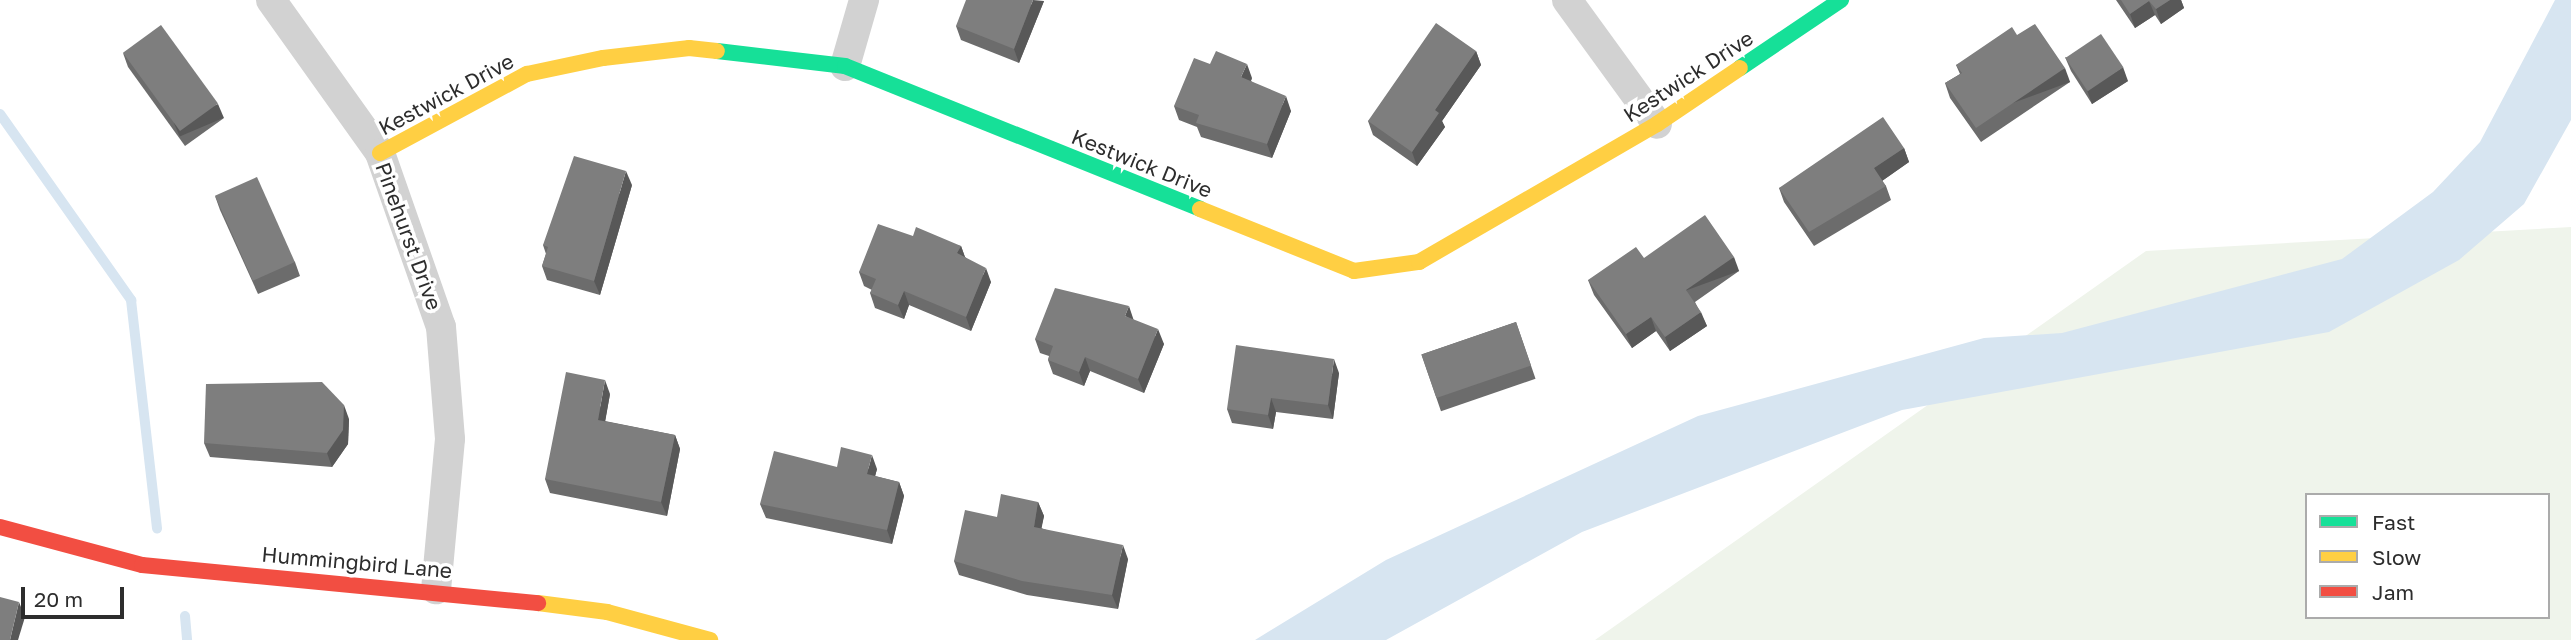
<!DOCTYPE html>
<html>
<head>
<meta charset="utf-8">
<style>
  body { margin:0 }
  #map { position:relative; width:2571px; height:640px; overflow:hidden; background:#fff; font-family:"Golos Text",sans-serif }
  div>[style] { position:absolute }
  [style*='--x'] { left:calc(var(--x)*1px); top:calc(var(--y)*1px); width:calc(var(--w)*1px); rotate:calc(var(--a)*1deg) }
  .green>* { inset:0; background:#eff4eb }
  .water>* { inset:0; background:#d7e5f1 }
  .stream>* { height:10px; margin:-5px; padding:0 5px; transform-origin:5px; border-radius:5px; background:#d7e5f1 }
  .street>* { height:30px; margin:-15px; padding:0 15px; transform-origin:15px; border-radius:15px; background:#d2d2d2 }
  .fast>* { height:16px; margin:-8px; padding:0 8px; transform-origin:8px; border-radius:8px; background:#16e098 }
  .slow>* { height:16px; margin:-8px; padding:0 8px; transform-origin:8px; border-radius:8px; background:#ffcf43 }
  .jam>* { height:16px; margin:-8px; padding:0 8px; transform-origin:8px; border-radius:8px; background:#f24e42 }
  .wall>* { inset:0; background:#6c6c6c; transform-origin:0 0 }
  .shaded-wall>* { inset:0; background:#585858; transform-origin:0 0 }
  .building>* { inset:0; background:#7e7e7e; transform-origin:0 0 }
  span { translate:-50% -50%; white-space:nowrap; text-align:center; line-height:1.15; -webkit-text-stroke:7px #fff; paint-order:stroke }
  .street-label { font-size:21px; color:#2d2d2d }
  .legend { position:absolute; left:2305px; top:493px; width:245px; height:126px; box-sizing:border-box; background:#fff; border:2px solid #ababab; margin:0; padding:9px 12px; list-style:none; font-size:21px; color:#2d2d2d }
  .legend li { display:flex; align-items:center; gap:14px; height:35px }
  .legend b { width:35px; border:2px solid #ababab }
  .scale { position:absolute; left:21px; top:587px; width:103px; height:32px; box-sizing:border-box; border:4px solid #2d2d2d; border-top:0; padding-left:9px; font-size:21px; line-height:24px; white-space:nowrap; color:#2d2d2d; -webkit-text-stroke:5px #fff; paint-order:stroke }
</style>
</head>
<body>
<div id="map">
  <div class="green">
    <div style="clip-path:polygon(evenodd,2571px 227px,2571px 640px,1595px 640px,2146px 251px,2571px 227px,2307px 495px,2548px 495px,2548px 617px,2307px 617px,2307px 495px)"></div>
  </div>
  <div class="water">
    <div style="clip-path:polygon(2555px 0,2571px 0,2571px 120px,2524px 204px,2459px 260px,2329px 332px,1902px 410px,1582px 532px,1386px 640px,1255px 640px,1386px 560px,1698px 416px,1984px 338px,2062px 333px,2342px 259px,2433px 192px,2480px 142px)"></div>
  </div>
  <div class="stream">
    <div style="--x:0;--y:114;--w:228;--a:54.8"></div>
    <div style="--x:131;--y:300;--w:230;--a:83.5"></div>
    <div style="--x:185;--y:616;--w:24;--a:85"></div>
  </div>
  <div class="street">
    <div style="--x:271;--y:0;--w:188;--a:54.5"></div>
    <div style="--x:380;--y:153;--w:184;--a:70.7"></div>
    <div style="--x:441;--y:327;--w:112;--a:85.4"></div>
    <div style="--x:450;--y:439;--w:151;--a:95.3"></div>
    <div style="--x:1567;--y:0;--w:153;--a:54"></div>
    <div style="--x:845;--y:66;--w:69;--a:-73.9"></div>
  </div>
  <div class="fast">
    <div style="--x:717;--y:51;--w:129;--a:6.7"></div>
    <div style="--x:845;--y:66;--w:383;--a:21.9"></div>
    <div style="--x:1740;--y:68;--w:122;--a:-34"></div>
  </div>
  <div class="slow">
    <div style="--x:380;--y:153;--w:167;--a:-28.3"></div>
    <div style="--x:527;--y:74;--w:78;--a:-11.9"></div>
    <div style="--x:603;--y:58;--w:87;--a:-6.6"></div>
    <div style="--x:689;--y:48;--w:28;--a:6"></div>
    <div style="--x:1200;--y:209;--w:166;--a:21.9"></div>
    <div style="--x:1354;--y:271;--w:66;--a:-7.9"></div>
    <div style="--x:1419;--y:262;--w:275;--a:-30.1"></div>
    <div style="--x:1657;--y:124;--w:100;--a:-34"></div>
    <div style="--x:538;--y:603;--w:70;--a:7.4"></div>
    <div style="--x:607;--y:612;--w:107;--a:15.2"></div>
  </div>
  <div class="jam">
    <div style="--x:0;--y:527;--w:147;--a:15"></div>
    <div style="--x:142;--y:565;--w:398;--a:5.5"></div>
  </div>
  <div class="wall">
    <div style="clip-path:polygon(2116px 0,2181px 0,2184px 8px,2161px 24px,2155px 15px,2135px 28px)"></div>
    <div style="clip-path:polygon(1044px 1px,1019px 63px,961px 40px,956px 26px)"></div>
    <div style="clip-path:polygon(2017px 35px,2070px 82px,1981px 142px,1950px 98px,1945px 83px,1960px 74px,1956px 65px)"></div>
    <div style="clip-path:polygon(1476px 51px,1481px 65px,1442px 121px,1445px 127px,1417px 166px,1373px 135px,1368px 121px)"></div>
    <div style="clip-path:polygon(123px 53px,224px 118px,185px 146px,128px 67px)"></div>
    <div style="clip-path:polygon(2065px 57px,2128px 81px,2092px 104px,2071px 71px)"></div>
    <div style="clip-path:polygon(1252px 78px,1251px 81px,1291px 111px,1272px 158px,1201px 137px,1197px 127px,1179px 120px,1174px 106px)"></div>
    <div style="clip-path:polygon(1904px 148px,1909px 162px,1882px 181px,1886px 186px,1891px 200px,1814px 246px,1784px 202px,1779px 188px)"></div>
    <div style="clip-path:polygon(632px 185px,600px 295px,547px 280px,542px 266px,546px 254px,543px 245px)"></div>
    <div style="clip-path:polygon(215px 196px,295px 262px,300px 276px,258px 294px,220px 210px)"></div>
    <div style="clip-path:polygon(913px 236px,961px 246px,965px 257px,991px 282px,971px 331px,909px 305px,904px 319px,875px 308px,870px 293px,872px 290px,864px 286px,859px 272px)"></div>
    <div style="clip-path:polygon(1739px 271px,1695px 302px,1707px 326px,1670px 351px,1656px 331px,1632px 348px,1594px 295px,1588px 280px)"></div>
    <div style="clip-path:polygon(1134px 320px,1164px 344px,1144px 393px,1090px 371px,1084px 386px,1053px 374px,1048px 360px,1049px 356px,1040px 353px,1035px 339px)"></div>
    <div style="left:1516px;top:322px;width:60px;height:100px;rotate:71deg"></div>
    <div style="clip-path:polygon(1339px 373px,1333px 419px,1276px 412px,1273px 429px,1232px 423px,1227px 409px)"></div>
    <div style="clip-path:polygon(610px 394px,605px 421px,675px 435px,680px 449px,667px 516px,550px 493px,545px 479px)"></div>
    <div style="clip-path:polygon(349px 419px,348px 444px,332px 467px,210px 457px,204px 443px)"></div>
    <div style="clip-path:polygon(837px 467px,877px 469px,875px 476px,899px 482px,904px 496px,892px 544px,766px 518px,760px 504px)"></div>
    <div style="clip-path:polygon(1038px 502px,1044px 516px,1041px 528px,1128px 559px,1118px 609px,1027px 595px,959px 575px,954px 561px,997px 517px)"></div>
  </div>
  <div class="shaded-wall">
    <div style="clip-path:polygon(1033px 0,1044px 1px,1019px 63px,1014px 49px)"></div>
    <div style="clip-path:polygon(2170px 0,2181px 0,2184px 8px,2161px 24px,2156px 9px)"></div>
    <div style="clip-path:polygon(2149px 1px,2155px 15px,2135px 28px,2130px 14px)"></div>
    <div style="clip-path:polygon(1476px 51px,1481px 65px,1442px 121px,1445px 127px,1417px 166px,1412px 152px,1435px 110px)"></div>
    <div style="clip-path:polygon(1247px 64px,1252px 78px,1246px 92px,1241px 77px)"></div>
    <div style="clip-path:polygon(2123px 67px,2128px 81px,2092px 104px,2087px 90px)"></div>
    <div style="left:2065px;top:68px;width:15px;height:107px;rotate:70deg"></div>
    <div style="clip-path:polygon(1286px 96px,1291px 111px,1272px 158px,1267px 144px)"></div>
    <div style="left:218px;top:104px;width:15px;height:48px;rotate:67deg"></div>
    <div style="clip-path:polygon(1904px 148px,1909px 162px,1879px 183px,1874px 168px)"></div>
    <div style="clip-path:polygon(626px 171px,632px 185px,600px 295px,594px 281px)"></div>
    <div style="clip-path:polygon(961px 246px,966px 260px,957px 253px)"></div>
    <div style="left:1734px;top:257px;width:15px;height:58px;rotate:70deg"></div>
    <div style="clip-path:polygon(986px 268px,991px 282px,971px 331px,966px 317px)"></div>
    <div style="clip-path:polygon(904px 291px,909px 305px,904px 319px,898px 305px)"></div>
    <div style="clip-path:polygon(1129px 306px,1134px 321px,1125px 316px)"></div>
    <div style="clip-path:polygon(1701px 312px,1707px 326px,1670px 351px,1665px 337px)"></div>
    <div style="clip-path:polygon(1651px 317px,1656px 331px,1632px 348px,1626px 334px)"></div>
    <div style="clip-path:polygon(1158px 329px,1164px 344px,1144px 393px,1138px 379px)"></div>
    <div style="clip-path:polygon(1085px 357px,1090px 371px,1084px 386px,1079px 372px)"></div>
    <div style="clip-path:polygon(1334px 359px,1339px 373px,1333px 419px,1328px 405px)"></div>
    <div style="clip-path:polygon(605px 380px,610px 394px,603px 434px,598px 420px)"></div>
    <div style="clip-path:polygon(1271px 398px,1276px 412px,1273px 429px,1268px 415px)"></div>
    <div style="clip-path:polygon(344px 405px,349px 419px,348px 444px,332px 467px,327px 453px)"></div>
    <div style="clip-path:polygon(675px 435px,680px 449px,667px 516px,661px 502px)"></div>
    <div style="clip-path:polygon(872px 455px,877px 469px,872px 488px,867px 474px)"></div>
    <div style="clip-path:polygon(899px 482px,904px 496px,892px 544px,887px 530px)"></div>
    <div style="clip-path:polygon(1038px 502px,1044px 516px,1039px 541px,1034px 527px)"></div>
    <div style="clip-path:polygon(1123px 545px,1128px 559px,1118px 609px,1112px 595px)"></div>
    <div style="clip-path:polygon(19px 602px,25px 617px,18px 640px,10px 640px)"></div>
  </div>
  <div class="building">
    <div style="clip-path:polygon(966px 0,1033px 0,1014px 49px,956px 26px)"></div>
    <div style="clip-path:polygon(2121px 0,2170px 0,2156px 9px,2149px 1px,2130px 14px)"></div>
    <div style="clip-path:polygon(1436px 23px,1476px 51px,1435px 110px,1439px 113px,1412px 152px,1368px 121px)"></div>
    <div style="clip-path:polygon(2035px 24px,2065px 68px,1976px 128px,1945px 83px,1962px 73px,1956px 65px,2012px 27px,2017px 35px)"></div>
    <div style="left:161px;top:25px;width:97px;height:47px;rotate:54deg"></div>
    <div style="left:2101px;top:34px;width:40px;height:43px;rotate:56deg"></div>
    <div style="clip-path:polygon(1216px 51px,1247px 64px,1241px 77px,1286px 96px,1267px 144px,1196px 123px,1199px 115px,1174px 106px,1194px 58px,1210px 64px)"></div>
    <div style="clip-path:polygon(1883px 117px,1904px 148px,1874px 168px,1886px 186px,1809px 232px,1779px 188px)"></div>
    <div style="clip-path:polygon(574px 156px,626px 171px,594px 281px,542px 266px,548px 247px,543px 245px)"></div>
    <div style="left:257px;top:177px;width:93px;height:46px;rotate:66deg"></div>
    <div style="clip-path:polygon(1705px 215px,1734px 257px,1686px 290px,1701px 312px,1665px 337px,1651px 317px,1626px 334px,1588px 280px,1636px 247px,1644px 258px)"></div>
    <div style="clip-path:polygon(878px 224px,913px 236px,916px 227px,961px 246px,957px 253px,986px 268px,966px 317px,904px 291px,898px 305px,870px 293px,876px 279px,859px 272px)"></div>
    <div style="clip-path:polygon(1055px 288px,1129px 306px,1125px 316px,1158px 329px,1138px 379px,1085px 357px,1079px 372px,1048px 360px,1053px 346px,1035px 339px)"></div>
    <div style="left:1516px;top:322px;width:46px;height:100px;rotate:71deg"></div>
    <div style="clip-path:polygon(1236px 345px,1334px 359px,1328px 405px,1271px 398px,1268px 415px,1227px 409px)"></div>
    <div style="clip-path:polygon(566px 372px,605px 380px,598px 420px,675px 435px,661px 502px,545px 479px)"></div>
    <div style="clip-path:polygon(322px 382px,344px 405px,343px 430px,327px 453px,204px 443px,206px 384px)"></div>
    <div style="clip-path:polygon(841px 447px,872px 455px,867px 474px,899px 482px,887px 530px,760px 504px,774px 451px,837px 467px)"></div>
    <div style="clip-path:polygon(1001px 494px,1038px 502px,1034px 527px,1123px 545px,1112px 595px,1022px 581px,954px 561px,965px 510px,997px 517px)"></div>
    <div style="clip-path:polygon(0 597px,19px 602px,10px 640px,0 640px)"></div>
  </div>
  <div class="street-label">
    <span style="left:1688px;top:76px;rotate:-33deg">Kestwick Drive</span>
    <span style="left:446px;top:94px;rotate:-28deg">Kestwick Drive</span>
    <span style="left:1142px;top:163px;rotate:22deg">Kestwick Drive</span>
    <span style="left:409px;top:236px;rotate:70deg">Pinehurst Drive</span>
    <span style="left:357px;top:562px;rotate:5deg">Hummingbird Lane</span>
  </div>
  <ul class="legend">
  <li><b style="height:9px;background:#16e098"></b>Fast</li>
  <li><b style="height:9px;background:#ffcf43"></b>Slow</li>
  <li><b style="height:9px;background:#f24e42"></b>Jam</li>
  </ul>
  <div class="scale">20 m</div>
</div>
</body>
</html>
